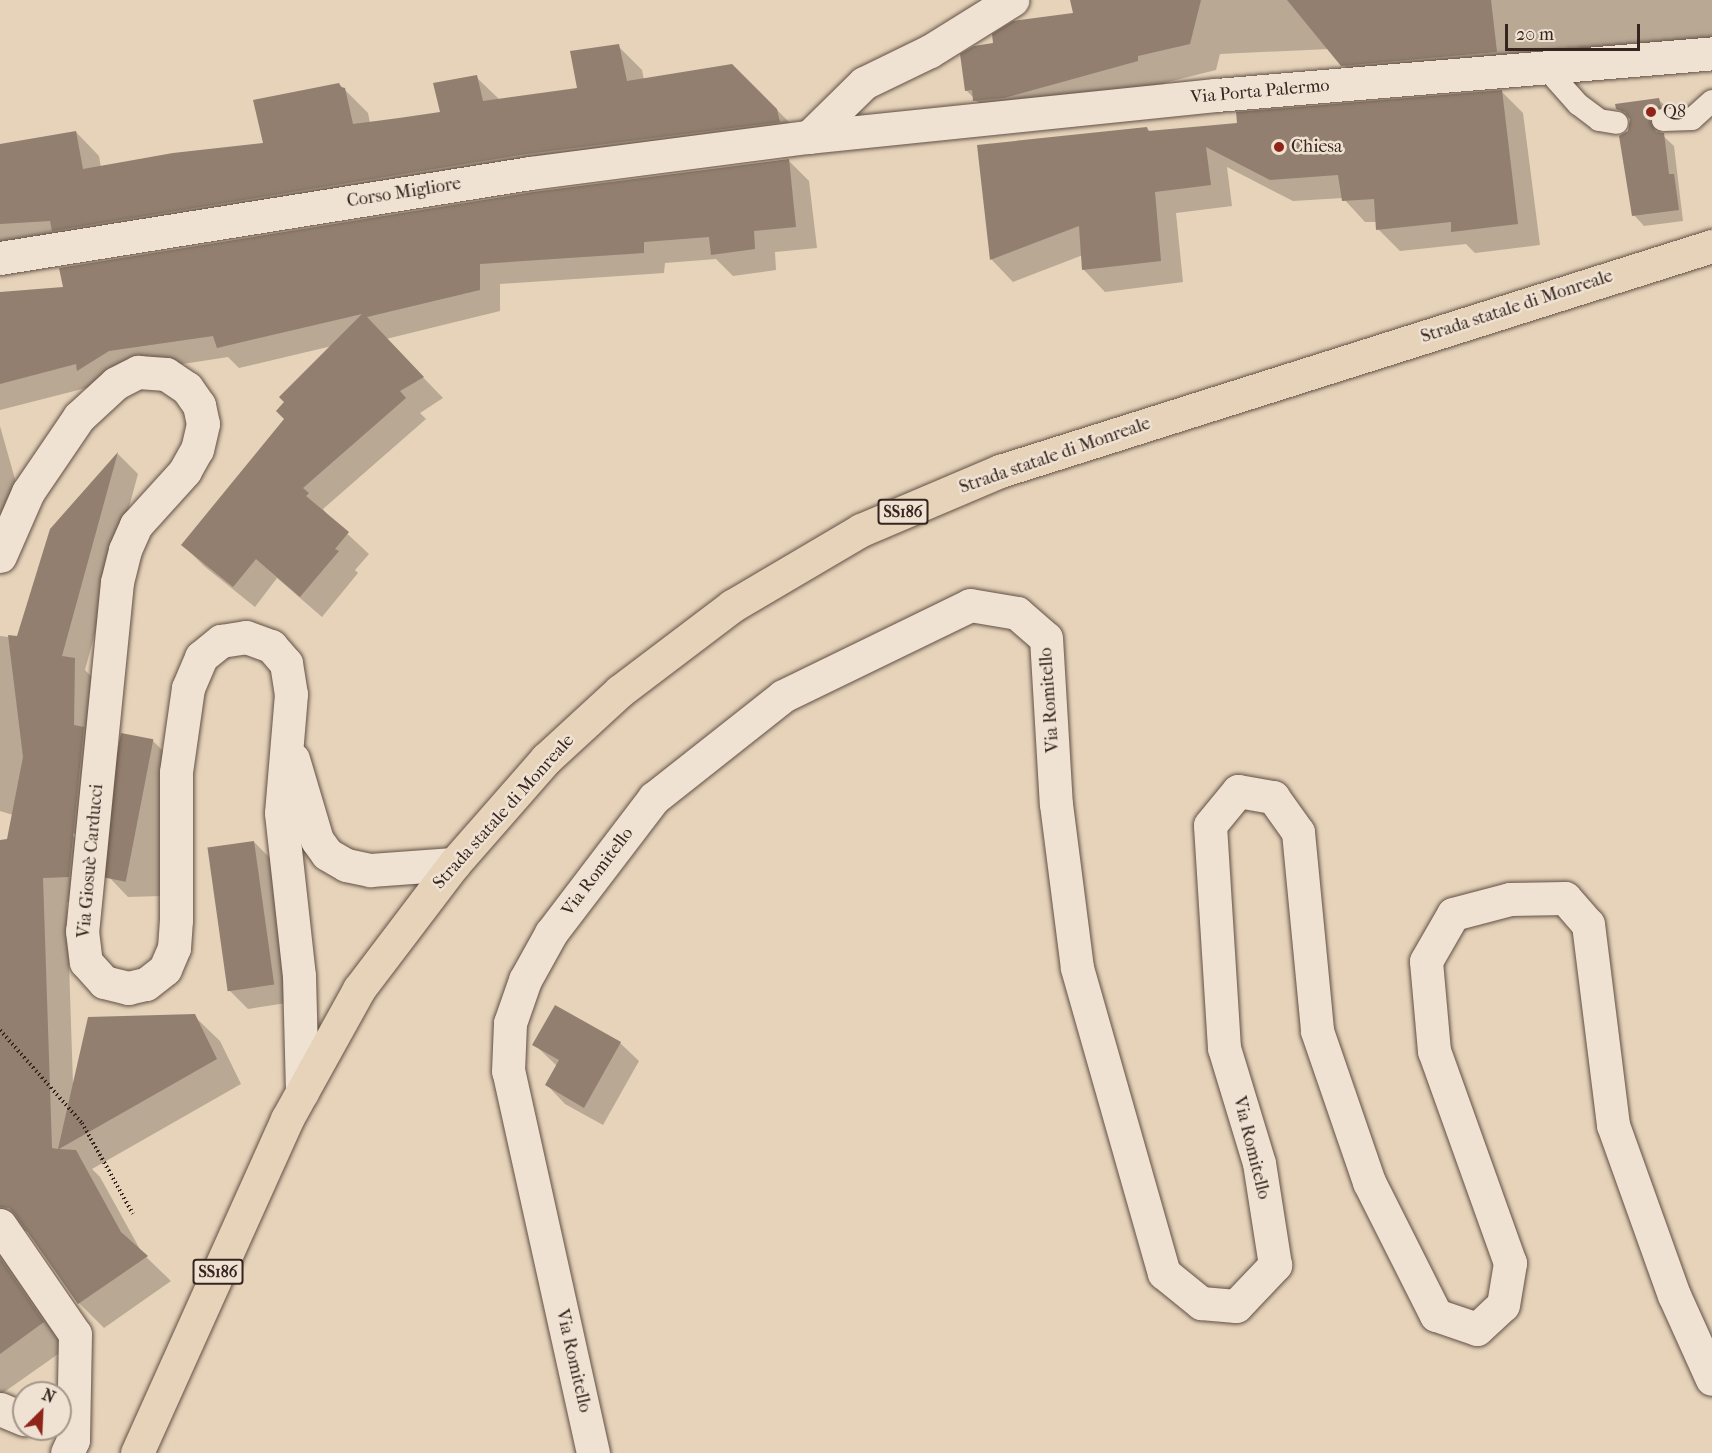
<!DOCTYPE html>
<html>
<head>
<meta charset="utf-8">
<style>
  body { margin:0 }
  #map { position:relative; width:1712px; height:1453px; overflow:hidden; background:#e6d3ba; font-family:"IM FELL French Canon",serif }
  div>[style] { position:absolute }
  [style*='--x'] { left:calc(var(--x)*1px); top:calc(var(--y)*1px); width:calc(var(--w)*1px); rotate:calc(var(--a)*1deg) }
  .shadow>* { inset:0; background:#0003 }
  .building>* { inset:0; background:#927f6f; transform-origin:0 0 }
  .path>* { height:4px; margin-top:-2px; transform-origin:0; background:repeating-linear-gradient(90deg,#36241e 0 1.5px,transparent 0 4.5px) }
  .roads { filter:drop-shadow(0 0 2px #625045) drop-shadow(0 0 2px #625045) }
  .lane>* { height:22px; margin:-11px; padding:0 11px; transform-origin:11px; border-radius:11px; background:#efe2d2 }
  .street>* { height:33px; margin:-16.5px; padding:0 16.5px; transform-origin:16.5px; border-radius:16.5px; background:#efe2d2 }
  .secondary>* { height:33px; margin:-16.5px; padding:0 16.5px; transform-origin:16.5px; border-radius:16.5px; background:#efe2d2 }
  .primary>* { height:33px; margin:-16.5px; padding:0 16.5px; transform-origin:16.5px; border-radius:16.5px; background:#e6d3ba }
  .dots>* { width:16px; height:16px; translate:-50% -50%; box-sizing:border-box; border:3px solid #efe2d2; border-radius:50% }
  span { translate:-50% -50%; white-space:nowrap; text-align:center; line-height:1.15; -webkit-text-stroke:5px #efe2d2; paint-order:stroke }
  .shield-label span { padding:2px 4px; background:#efe2d2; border:2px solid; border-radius:4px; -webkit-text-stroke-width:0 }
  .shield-label { font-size:16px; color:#36241e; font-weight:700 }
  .street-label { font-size:18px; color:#36241e }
  .poi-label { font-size:18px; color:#36241e }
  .left { translate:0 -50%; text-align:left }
  .north { position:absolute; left:12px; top:1381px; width:60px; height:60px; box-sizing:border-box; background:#efe2d2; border:2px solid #a5968a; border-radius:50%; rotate:24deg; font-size:16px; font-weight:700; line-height:24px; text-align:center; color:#36241e }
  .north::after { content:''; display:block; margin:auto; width:21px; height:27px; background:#8f2418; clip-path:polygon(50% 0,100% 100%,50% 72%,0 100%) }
  .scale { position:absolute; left:1505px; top:24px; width:135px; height:27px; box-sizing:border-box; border:3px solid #36241e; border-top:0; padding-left:8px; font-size:18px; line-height:21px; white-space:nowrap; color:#36241e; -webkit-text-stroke:4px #efe2d2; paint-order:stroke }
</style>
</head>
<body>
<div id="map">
  <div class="shadow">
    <div style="clip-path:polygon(1071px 0,1712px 0,1712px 52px,1369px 92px,1329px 49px,1220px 54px,1216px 70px,1164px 83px,1164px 87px,1002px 127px,966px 90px,995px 44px,1075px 14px)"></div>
    <div style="clip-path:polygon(618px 46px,642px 70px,644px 80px,732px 65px,801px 134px,0 249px,0 146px,76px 132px,99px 156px,101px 168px,265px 144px,339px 84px,368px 113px,370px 123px,442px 113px,476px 77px,500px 100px,579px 89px)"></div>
    <div style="clip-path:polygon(1501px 91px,1523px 113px,1540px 245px,1475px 253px,1466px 244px,1400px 251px,1378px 229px,1377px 222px,1365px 222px,1343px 198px,1293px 201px,1227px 167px,1232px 206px,1176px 213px,1183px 282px,1105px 292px,1084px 270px,1083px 255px,1013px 282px,992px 260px,979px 146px,1147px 128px,1151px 132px,1239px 125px)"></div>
    <div style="clip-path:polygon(1659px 100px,1670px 111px,1660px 133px,1674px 146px,1683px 221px,1644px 226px,1634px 215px,1629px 132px,1631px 120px,1617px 108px)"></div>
    <div style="clip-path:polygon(788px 160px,809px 181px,817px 248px,775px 252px,776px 270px,733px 276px,716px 259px,665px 263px,664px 273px,500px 284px,500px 311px,386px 339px,443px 398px,420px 413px,426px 419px,323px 509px,328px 516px,369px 554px,355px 570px,358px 573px,322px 617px,277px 578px,255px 607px,204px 566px,183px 545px,286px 419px,332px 346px,239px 368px,228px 357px,131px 372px,94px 386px,0 410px,0 294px,65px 288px)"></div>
    <div style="clip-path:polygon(0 426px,24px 511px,0 518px)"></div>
    <div style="clip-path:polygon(118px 454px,138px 474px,85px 670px,95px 680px,95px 840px,0 811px,0 636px,18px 638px,51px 530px)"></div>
    <div style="clip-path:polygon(153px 741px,173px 761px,161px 896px,128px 897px,108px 876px)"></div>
    <div style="clip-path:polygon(72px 835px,97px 859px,93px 902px,67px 902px,73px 1084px,194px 1016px,220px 1041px,241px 1084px,92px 1169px,100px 1177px,142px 1253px,171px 1281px,104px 1328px,79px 1303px,29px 1232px,24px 1231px,68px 1347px,0 1395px,0 842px)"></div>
    <div style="clip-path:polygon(254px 842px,273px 861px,293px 1002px,248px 1009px,229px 990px)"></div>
    <div style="clip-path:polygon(620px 1043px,639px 1061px,603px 1125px,565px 1104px,547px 1085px,557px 1066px,534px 1044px)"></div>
  </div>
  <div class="building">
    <div style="clip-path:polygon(1070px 0,1201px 0,1190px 44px,1138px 56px,1138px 61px,1004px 98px,973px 101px,972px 90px,965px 91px,960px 54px,974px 46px,993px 43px,992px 34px,1013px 21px,1073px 13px)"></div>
    <div style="clip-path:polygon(1287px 0,1491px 0,1497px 52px,1341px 66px)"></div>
    <div style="clip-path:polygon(619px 44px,627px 81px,732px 64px,777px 109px,780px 122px,527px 154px,52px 231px,50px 221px,0 224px,0 144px,76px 131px,83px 169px,173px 153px,263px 143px,253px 100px,339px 83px,341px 87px,345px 88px,353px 124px,399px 118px,440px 112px,433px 83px,477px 75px,483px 101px,577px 88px,570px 51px)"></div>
    <div style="clip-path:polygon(1502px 90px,1518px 224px,1451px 232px,1451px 222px,1376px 230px,1374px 199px,1342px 201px,1338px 175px,1270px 180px,1206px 147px,1211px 185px,1155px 192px,1161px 261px,1082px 270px,1079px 226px,990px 260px,977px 145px,1147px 127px,1148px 131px,1237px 123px,1236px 112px)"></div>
    <div style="clip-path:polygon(1659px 98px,1661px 107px,1651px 113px,1650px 121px,1656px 132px,1664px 133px,1669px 174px,1674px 174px,1679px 210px,1632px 216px,1619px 136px,1628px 131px,1630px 119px,1625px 112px,1616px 109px,1615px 104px)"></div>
    <div style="clip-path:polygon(789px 159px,796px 227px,754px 231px,755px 249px,711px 255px,709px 237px,644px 242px,644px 253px,480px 264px,480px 290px,367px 317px,424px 377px,400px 391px,406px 398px,303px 488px,309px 493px,306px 496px,349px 532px,335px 549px,339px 551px,300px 597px,256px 559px,233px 587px,181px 545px,284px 419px,276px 411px,284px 402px,279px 397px,362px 314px,217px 348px,213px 336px,109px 351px,77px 371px,76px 364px,0 384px,0 292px,63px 287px,59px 268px,533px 192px)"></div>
    <div style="clip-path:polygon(118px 452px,62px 656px,75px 658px,74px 725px,84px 727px,69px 877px,43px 878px,52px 1148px,58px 1149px,88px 1017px,195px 1014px,217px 1059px,59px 1149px,76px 1150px,121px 1232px,148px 1256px,78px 1304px,15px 1214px,9px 1208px,0 1207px,0 840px,7px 839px,23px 757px,8px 635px,17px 636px,50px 529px)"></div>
    <div style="left:121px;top:733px;width:33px;height:145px;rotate:11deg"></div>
    <div style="left:254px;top:841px;width:145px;height:47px;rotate:82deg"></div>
    <div style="clip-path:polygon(555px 1005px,621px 1042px,584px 1108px,545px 1085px,559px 1060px,532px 1045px)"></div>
    <div style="clip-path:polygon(0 1258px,44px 1322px,0 1354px)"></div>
  </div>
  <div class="path">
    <div style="--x:0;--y:1030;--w:124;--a:48.6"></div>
    <div style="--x:82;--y:1123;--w:104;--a:60.7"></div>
  </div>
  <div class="roads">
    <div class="lane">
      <div style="--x:1545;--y:67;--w:50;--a:48.3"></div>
      <div style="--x:1578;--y:104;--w:26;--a:37"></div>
      <div style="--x:1599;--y:120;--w:18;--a:9"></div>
      <div style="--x:1663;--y:120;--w:29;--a:-2"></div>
      <div style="--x:1692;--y:119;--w:27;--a:-42"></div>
    </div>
    <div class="street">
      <div style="--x:809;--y:137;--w:77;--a:-44.5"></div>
      <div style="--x:864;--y:83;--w:73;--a:-25.9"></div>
      <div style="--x:930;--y:51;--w:97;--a:-31.9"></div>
      <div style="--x:0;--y:556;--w:70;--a:-66.4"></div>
      <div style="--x:28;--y:492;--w:91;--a:-55.8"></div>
      <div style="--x:79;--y:417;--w:50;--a:-42.6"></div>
      <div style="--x:116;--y:383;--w:25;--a:-27"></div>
      <div style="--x:138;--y:372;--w:28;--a:4"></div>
      <div style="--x:166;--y:374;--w:25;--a:34"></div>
      <div style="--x:187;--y:388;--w:21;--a:55"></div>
      <div style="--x:199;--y:405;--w:19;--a:78"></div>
      <div style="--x:203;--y:424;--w:26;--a:103"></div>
      <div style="--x:197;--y:449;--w:25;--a:119"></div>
      <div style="--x:185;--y:471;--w:73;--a:132.2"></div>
      <div style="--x:136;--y:525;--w:27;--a:114"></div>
      <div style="--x:125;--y:550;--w:33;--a:104"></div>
      <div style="--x:117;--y:582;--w:351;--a:95.7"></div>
      <div style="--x:82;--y:931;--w:31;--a:83"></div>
      <div style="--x:86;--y:962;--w:27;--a:48"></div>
      <div style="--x:104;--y:982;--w:25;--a:14"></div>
      <div style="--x:128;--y:988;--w:18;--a:-13"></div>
      <div style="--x:146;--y:984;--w:24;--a:-38"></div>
      <div style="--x:165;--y:969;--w:23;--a:-67"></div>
      <div style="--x:174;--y:948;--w:28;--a:-86"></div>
      <div style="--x:176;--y:920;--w:148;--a:-90"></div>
      <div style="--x:176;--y:772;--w:85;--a:-81.9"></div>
      <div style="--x:188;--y:688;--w:34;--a:-67"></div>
      <div style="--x:201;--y:657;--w:26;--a:-39"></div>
      <div style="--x:221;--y:641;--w:25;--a:-9"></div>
      <div style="--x:246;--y:637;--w:27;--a:20"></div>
      <div style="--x:271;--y:646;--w:23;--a:49"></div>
      <div style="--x:286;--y:663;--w:31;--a:81"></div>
      <div style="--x:291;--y:694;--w:119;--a:94.8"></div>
      <div style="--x:281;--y:813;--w:164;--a:83.7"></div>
      <div style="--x:299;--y:976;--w:116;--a:88.5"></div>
      <div style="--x:293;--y:759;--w:84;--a:73.5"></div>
      <div style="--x:317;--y:840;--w:17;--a:54"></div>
      <div style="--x:327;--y:854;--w:22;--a:30"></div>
      <div style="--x:346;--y:865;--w:25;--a:12"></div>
      <div style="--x:370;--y:870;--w:84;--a:-4.1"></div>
      <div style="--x:0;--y:1225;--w:132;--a:55.5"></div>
      <div style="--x:75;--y:1334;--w:106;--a:91.1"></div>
      <div style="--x:73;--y:1440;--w:14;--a:115"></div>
      <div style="--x:0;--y:1409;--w:26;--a:23"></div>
      <div style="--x:593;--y:1453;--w:391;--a:-102.5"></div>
      <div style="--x:508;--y:1071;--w:48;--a:-87.6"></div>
      <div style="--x:510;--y:1023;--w:46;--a:-70.8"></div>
      <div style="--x:525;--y:980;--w:54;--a:-61"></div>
      <div style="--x:551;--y:933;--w:170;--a:-52.7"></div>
      <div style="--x:654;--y:798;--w:164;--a:-38.3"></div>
      <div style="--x:783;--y:696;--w:208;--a:-25.9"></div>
      <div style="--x:970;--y:605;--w:48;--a:9.7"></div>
      <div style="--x:1017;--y:613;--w:38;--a:41"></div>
      <div style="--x:1046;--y:638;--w:166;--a:86.6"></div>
      <div style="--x:1056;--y:804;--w:165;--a:82.7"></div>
      <div style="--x:1077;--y:968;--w:317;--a:74.1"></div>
      <div style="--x:1164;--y:1273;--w:48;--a:39"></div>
      <div style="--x:1201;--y:1303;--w:35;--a:5"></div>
      <div style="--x:1236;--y:1306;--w:57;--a:-46.4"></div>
      <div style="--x:1275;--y:1265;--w:103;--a:-98.9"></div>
      <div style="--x:1259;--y:1163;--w:120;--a:-106.9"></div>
      <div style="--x:1224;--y:1048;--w:223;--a:-93.6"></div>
      <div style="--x:1210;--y:825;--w:44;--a:-50.5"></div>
      <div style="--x:1238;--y:791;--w:36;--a:10"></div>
      <div style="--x:1273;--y:797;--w:43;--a:54.5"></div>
      <div style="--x:1298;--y:832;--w:200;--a:84.5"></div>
      <div style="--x:1317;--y:1031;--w:160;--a:71"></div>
      <div style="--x:1369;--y:1182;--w:149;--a:63.3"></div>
      <div style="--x:1436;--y:1315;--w:43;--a:18.9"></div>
      <div style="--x:1477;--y:1329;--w:35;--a:-43"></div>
      <div style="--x:1503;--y:1305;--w:43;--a:-80.5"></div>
      <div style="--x:1510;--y:1263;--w:225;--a:-109.7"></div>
      <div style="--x:1434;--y:1051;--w:90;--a:-95.1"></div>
      <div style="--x:1426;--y:961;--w:54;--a:-60.1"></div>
      <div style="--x:1453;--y:914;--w:59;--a:-14.7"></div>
      <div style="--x:1510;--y:899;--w:55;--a:-1"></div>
      <div style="--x:1565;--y:898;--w:35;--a:49"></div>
      <div style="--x:1588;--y:924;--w:203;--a:82.9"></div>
      <div style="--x:1613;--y:1125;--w:181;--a:70.3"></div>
      <div style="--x:1674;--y:1295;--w:92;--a:65.7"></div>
    </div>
    <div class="secondary">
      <div style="--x:0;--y:258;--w:537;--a:-9.11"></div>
      <div style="--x:530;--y:173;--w:281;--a:-7.4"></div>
      <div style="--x:809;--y:137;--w:409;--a:-5.9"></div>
      <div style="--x:1216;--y:95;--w:498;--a:-4.8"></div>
    </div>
    <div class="primary">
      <div style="--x:137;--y:1453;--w:366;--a:-65.8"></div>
      <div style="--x:287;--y:1119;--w:149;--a:-61"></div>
      <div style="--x:359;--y:989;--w:157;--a:-52.8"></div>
      <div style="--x:454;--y:864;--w:140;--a:-48.8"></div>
      <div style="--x:546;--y:759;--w:100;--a:-42.6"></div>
      <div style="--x:620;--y:691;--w:141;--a:-37.2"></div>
      <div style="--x:732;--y:606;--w:150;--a:-30.5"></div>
      <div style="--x:861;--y:530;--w:151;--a:-23"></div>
      <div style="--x:1000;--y:471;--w:747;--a:-17.54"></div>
    </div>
  </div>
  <div class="dots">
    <div style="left:1651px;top:112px;background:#8f2418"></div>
    <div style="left:1279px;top:147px;background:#8f2418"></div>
  </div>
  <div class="shield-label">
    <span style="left:903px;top:512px">SS186</span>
    <span style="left:218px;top:1272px">SS186</span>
  </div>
  <div class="street-label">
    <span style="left:1260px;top:92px;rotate:-5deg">Via Porta Palermo</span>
    <span style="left:404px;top:193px;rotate:-9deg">Corso Migliore</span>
    <span style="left:1517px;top:307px;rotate:-18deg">Strada statale di Monreale</span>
    <span style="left:1055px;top:456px;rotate:-19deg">Strada statale di Monreale</span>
    <span style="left:1050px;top:700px;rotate:-94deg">Via Romitello</span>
    <span style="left:504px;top:812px;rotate:-48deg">Strada statale di Monreale</span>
    <span style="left:91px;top:861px;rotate:-85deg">Via Giosuè Carducci</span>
    <span style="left:598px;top:872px;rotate:-53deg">Via Romitello</span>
    <span style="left:1251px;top:1148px;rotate:76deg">Via Romitello</span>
    <span style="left:573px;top:1361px;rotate:77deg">Via Romitello</span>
  </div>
  <div class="poi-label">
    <span class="left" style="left:1663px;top:112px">Q8</span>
    <span class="left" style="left:1291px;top:147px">Chiesa</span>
  </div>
  <div class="north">N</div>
  <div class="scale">20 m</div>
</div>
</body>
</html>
